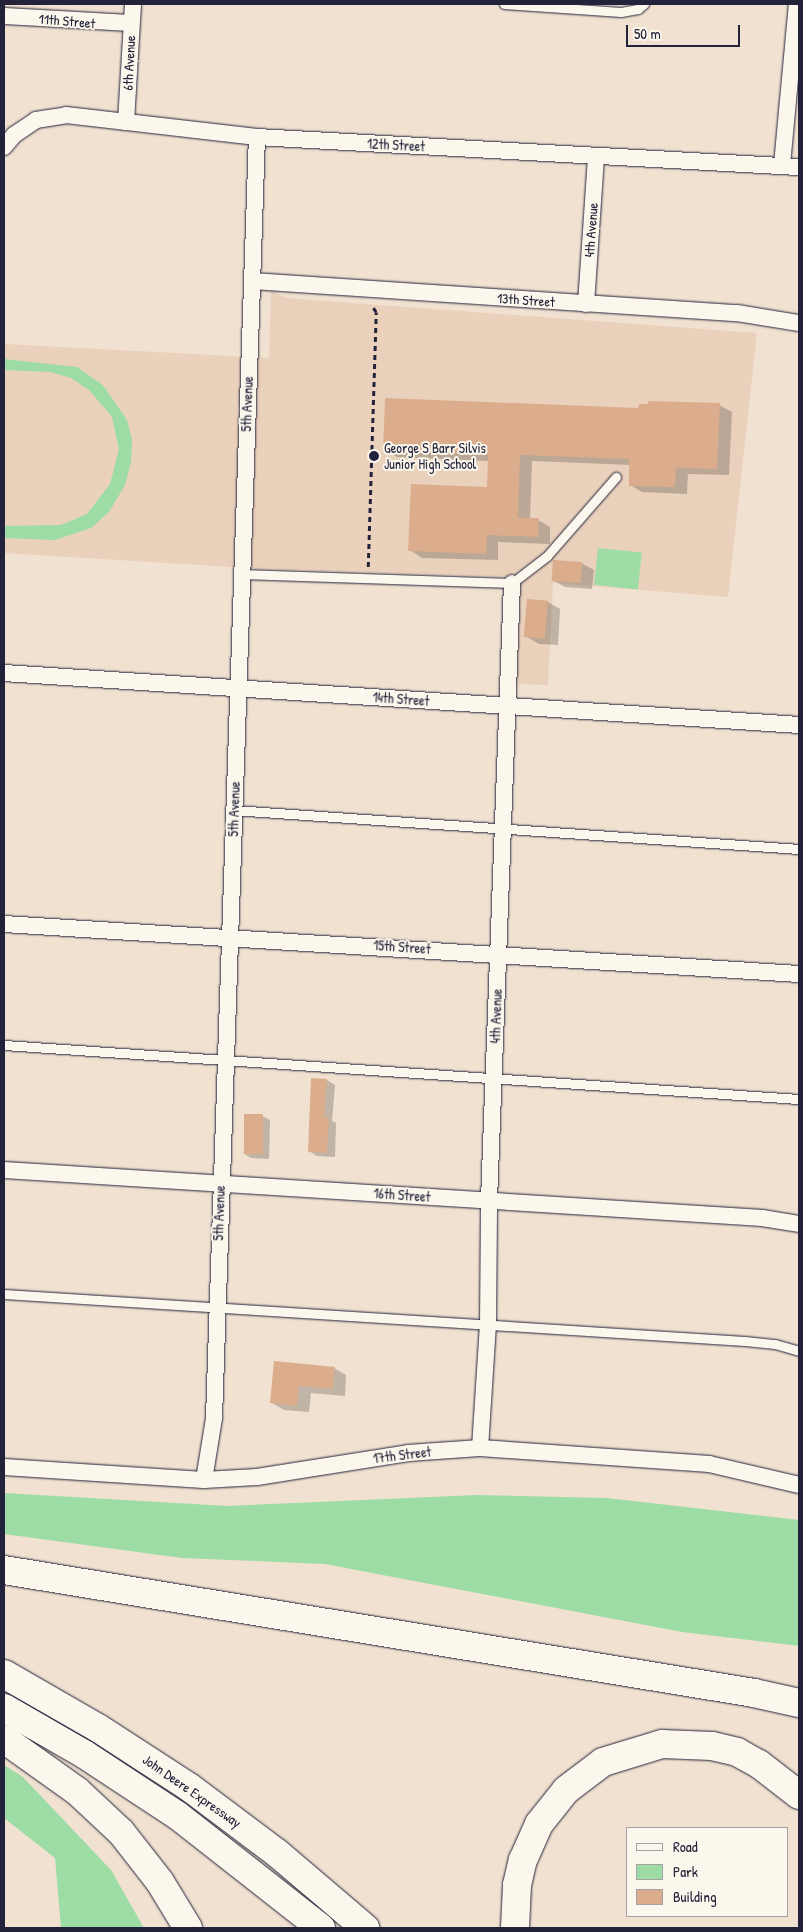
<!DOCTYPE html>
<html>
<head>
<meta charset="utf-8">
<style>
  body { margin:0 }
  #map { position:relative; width:803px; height:1932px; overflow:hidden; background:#f1e1d0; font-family:"Patrick Hand",sans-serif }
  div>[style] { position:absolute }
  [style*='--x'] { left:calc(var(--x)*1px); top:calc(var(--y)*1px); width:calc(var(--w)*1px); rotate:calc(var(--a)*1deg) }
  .built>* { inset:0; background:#ead1bc }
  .green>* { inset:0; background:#9ddca5; transform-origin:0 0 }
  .shadow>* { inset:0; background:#0003 }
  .building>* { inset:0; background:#dbad8d; transform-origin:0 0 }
  .path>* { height:2.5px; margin-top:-1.25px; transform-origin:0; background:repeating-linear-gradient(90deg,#22223b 0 5px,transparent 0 9px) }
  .roads { filter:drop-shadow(0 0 1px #22223b) drop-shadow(0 0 1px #22223b) }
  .service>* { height:9px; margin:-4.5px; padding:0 4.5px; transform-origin:4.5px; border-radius:4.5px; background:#fbf7ec }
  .minor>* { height:16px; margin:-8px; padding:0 8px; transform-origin:8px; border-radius:8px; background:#fbf7ec }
  .trunk>* { height:28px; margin:-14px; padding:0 14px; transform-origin:14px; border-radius:14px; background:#fbf7ec }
  .dots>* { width:14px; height:14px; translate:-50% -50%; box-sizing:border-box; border:2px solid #fbf7ec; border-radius:50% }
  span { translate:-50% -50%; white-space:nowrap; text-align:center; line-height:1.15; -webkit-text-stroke:4px #fbf7ec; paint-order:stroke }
  .street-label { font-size:14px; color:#22223b }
  .poi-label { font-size:14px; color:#22223b }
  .left { translate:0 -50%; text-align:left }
  .frame { position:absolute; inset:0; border:5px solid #22223b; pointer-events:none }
  .legend { position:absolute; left:626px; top:1827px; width:162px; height:90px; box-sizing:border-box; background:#fbf7ec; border:1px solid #a4a2a5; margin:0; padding:6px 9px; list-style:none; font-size:15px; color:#22223b }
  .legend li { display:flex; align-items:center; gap:10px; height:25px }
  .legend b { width:25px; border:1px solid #a4a2a5 }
  .scale { position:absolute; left:626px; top:25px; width:114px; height:22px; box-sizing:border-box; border:2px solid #22223b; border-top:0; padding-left:6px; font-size:15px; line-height:18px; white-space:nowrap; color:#22223b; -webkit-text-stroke:4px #fbf7ec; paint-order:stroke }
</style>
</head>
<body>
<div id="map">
  <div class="built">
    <div style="clip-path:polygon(271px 290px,286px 298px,757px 333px,728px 597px,553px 583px,548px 685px,513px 684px,518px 577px,263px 569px,4px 553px,4px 344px,269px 358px)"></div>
  </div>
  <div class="green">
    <div style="clip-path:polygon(4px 359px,77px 367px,103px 385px,127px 420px,132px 439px,131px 462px,125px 485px,109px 512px,91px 528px,55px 540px,4px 538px,4px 526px,61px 525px,87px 514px,110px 484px,119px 449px,112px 417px,89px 390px,71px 378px,50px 372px,4px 370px)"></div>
    <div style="left:598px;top:548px;width:44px;height:37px;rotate:6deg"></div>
    <div style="clip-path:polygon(4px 1493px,228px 1506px,477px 1495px,607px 1498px,799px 1520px,799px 1646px,682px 1632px,325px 1564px,182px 1558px,4px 1534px)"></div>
    <div style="clip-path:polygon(4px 1765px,23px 1777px,111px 1870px,144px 1928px,61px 1928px,55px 1858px,4px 1818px)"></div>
  </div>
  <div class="shadow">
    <div style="clip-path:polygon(719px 405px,732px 412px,729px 475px,688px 474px,687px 494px,642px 492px,630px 485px,630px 465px,532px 461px,530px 519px,538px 520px,550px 527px,550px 544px,498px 542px,498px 560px,422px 558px,410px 550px,488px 488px,489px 461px,397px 457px,385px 450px,639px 409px)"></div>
    <div style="clip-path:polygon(581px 563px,594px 570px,592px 589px,565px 587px,553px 580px)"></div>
    <div style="clip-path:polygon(528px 601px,548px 602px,560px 609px,558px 645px,539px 644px,527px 637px)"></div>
    <div style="clip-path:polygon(327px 1080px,335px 1085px,332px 1121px,336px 1123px,335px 1157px,317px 1156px,309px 1151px)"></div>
    <div style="clip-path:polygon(262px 1116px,270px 1120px,269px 1159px,251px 1158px,243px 1153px)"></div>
    <div style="clip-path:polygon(275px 1363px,334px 1368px,346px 1375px,345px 1396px,311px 1393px,309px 1412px,284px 1410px,272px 1403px)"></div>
  </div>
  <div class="building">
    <div style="clip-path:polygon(385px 398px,638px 408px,639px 404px,648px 404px,648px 401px,720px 403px,717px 469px,676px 468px,675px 487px,629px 486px,629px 459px,520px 455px,518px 518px,539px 518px,538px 537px,487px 535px,486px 554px,408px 551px,411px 484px,487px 487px,488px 455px,383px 451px)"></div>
    <div style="left:553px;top:560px;width:29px;height:21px;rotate:4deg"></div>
    <div style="left:527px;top:599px;width:21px;height:38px;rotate:5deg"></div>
    <div style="clip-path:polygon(311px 1078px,327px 1079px,324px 1117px,329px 1118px,327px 1153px,308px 1152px)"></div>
    <div style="left:244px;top:1114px;width:19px;height:40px"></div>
    <div style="clip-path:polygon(274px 1361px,335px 1367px,333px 1389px,299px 1386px,297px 1406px,270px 1403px)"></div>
  </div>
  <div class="path">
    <div style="--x:368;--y:567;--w:255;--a:-88.2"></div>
    <div style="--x:376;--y:312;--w:9;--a:-126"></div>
  </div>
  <div class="roads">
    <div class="service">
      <div style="--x:504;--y:4;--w:117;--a:3.9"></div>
      <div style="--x:621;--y:12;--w:17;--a:-10"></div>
      <div style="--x:638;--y:9;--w:8;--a:-40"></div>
      <div style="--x:241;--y:574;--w:271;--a:1.9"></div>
      <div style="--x:512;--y:583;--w:44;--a:-37.6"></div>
      <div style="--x:547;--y:556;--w:105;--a:-48.9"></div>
      <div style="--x:233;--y:810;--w:567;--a:3.94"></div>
      <div style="--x:4;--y:1045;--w:797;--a:3.89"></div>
      <div style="--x:4;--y:1294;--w:742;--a:3.63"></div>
      <div style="--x:745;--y:1341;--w:30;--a:6"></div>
      <div style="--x:775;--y:1344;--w:25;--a:16"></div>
    </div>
    <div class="minor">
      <div style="--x:4;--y:16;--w:127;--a:3.2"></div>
      <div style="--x:126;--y:122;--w:118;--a:-86.6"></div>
      <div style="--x:4;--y:147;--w:16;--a:-50"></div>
      <div style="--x:14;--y:135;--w:27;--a:-34"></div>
      <div style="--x:36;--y:120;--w:30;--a:-9"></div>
      <div style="--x:66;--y:115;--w:192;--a:6.6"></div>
      <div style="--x:257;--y:137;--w:543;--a:3.17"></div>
      <div style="--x:782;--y:165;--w:162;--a:-84.7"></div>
      <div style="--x:252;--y:281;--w:486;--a:3.8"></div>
      <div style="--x:737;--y:313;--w:63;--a:9.2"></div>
      <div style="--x:586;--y:304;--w:147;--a:-86.1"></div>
      <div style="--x:4;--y:673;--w:797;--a:3.74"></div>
      <div style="--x:4;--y:924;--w:797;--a:3.6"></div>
      <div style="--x:4;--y:1170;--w:760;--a:3.62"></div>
      <div style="--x:762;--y:1218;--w:37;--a:9"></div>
      <div style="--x:480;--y:1448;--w:124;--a:-86.3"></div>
      <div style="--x:488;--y:1324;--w:123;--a:-89.5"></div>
      <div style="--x:489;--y:1201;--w:618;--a:-87.87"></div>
      <div style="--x:4;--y:1467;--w:200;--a:3.7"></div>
      <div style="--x:204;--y:1480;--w:53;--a:-3.2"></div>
      <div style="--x:257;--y:1477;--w:153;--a:-9"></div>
      <div style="--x:408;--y:1453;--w:72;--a:-4"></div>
      <div style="--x:480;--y:1448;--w:230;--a:4"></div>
      <div style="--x:709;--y:1464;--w:92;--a:13.1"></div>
      <div style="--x:204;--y:1480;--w:63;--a:-80.8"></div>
      <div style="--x:214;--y:1418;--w:1282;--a:-88.08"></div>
    </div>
    <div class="trunk">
      <div style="--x:4;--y:1570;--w:760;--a:9.31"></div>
      <div style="--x:754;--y:1693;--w:46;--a:12.5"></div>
      <div style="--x:4;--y:1674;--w:108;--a:29.9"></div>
      <div style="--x:98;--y:1728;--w:108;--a:33"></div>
      <div style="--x:189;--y:1787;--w:110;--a:36.9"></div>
      <div style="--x:277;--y:1853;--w:116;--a:40.4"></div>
      <div style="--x:4;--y:1708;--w:92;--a:29.9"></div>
      <div style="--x:84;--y:1754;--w:111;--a:33.3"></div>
      <div style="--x:177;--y:1815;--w:183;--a:38.1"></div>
      <div style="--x:4;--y:1739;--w:90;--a:35.5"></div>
      <div style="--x:77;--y:1791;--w:60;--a:43"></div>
      <div style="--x:121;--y:1832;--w:63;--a:52"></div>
      <div style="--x:160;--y:1882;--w:54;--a:58.7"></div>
      <div style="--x:515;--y:1928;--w:43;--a:-87.3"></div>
      <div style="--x:517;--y:1885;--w:26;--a:-77"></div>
      <div style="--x:523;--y:1860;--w:39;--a:-66"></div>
      <div style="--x:539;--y:1824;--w:43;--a:-51.5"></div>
      <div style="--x:566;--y:1790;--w:46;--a:-37.1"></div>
      <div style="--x:603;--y:1762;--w:62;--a:-17"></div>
      <div style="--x:662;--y:1744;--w:50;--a:2.3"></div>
      <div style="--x:712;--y:1746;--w:26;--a:13"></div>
      <div style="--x:737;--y:1752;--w:25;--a:29"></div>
      <div style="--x:759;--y:1764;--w:51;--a:37.8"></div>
    </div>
  </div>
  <div class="dots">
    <div style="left:374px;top:456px;background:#22223b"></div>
  </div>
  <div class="street-label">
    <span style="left:67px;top:21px;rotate:5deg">11th Street</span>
    <span style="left:129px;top:63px;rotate:-87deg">6th Avenue</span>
    <span style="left:396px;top:145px;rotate:3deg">12th Street</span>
    <span style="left:591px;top:230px;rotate:-86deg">4th Avenue</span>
    <span style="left:526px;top:300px;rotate:4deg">13th Street</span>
    <span style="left:247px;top:404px;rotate:-88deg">5th Avenue</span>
    <span style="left:401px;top:699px;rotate:4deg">14th Street</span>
    <span style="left:234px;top:809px;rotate:-88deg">5th Avenue</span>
    <span style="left:402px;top:947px;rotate:4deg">15th Street</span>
    <span style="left:496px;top:1016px;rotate:-88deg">4th Avenue</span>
    <span style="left:402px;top:1195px;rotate:4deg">16th Street</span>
    <span style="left:219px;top:1213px;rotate:-88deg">5th Avenue</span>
    <span style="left:402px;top:1455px;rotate:-7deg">17th Street</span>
    <span style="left:192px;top:1791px;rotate:35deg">John Deere Expressway</span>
  </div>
  <div class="poi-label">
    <span class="left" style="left:384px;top:456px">George S Barr Silvis<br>Junior High School</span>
  </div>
  <div class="frame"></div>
  <ul class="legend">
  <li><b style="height:6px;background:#fbf7ec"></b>Road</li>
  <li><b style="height:14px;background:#9ddca5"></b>Park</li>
  <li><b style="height:14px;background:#dbad8d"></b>Building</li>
  </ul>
  <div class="scale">50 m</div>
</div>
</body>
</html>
